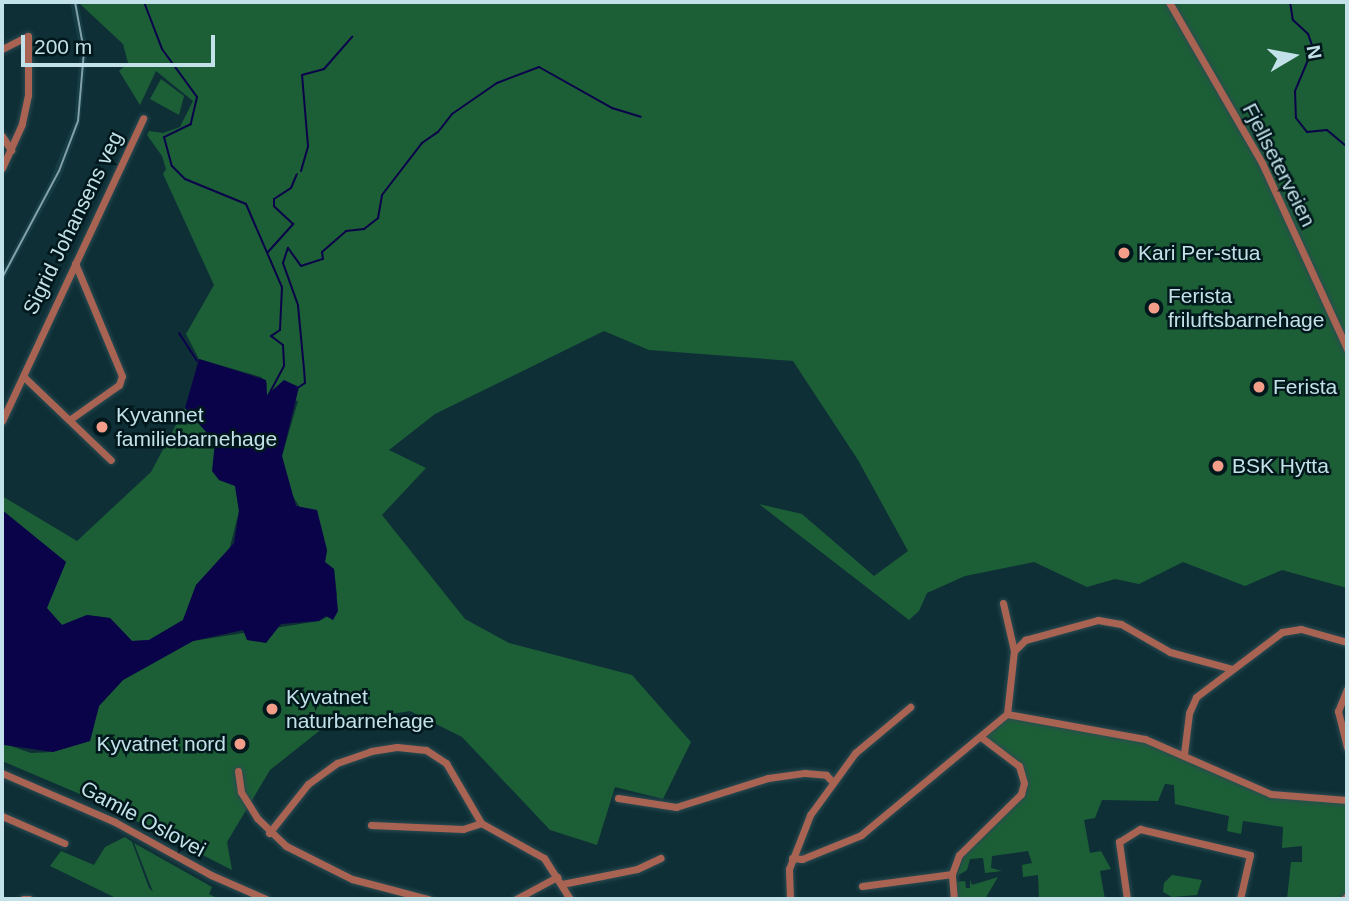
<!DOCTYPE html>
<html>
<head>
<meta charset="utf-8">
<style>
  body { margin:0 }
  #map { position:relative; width:1349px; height:901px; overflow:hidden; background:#0e2f36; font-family:Arial,sans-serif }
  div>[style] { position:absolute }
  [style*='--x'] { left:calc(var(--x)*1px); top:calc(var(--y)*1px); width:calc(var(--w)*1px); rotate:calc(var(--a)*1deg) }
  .built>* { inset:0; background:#163c44 }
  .green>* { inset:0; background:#1c5f37 }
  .water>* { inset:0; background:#0b034a }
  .stream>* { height:2px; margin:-1px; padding:0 1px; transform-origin:1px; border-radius:1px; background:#0b034a }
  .roads { filter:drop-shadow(0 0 2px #2b4b52) drop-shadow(0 0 2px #2b4b52) }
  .minor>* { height:7px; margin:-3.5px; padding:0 3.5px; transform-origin:3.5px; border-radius:3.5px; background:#a86353 }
  .tram>* { height:2px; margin:-1px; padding:0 1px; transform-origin:1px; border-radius:1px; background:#82a1a8 }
  .dots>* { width:19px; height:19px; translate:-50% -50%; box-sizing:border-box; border:4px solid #00171c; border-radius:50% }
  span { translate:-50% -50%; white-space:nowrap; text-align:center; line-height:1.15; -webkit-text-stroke:5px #00171c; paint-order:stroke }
  .street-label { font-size:21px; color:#c3e1e8 }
  .poi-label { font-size:21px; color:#c3e1e8 }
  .left { translate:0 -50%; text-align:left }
  .right { translate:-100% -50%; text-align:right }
  .frame { position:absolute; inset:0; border:4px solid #c3e1e8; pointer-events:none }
  .north { position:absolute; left:1258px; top:21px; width:70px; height:70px; -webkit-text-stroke:5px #00171c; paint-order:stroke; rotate:80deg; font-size:19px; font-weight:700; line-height:28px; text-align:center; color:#c3e1e8 }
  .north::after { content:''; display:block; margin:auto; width:24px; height:32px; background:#c3e1e8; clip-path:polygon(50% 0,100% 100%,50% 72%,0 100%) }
  .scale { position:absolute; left:21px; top:35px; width:194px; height:32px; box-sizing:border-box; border:4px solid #c3e1e8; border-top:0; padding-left:9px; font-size:21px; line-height:24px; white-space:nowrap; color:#c3e1e8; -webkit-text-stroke:5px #00171c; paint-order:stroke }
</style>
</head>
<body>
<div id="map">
  <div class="built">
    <div style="clip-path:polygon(70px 2px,78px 2px,88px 50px,80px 125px,61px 177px,2px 284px,2px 271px,50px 180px,74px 121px,80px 52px)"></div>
  </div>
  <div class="green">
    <div style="clip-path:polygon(78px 2px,1347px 2px,1347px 588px,1282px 570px,1245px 586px,1183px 562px,1139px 584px,1115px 579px,1087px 587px,1034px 562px,965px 576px,927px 593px,919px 611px,909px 620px,759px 504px,802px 514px,874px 576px,908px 551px,858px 460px,793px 361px,649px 350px,604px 331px,435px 414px,389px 450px,426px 468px,382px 515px,465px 619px,509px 643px,632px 675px,691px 742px,663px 799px,615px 787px,597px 845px,550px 830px,462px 737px,410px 711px,328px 724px,270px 770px,227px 842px,232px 870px,101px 803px,2px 761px,2px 743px,31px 753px,52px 752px,90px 741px,99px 706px,123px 680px,193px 641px,319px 621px,329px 616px,337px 595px,334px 569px,325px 562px,327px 550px,289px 490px,282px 456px,298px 401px,266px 395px,267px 383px,261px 377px,199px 359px,186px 334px,214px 285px,163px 174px,166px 169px,162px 156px,147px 135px,149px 131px,163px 133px,180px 127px,193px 101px,156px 71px,140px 105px,119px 71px,128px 63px,123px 44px)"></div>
    <div style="clip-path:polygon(161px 79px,184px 96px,179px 115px,150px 99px)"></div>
    <div style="clip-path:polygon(185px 408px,215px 442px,219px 480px,235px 485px,239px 511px,228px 555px,196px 585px,183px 620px,149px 640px,132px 641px,110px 618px,87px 615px,62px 625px,46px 608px,66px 562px,2px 510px,2px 496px,77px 541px,151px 472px)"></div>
    <div style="clip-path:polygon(1007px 714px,1145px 739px,1271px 794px,1347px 799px,1347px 894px,1344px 899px,1287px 899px,1291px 862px,1302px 862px,1302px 846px,1282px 848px,1283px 827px,1243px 821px,1241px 834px,1227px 831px,1229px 816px,1175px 804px,1174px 785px,1165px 784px,1158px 801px,1102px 800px,1095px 818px,1084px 820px,1090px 853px,1101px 851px,1111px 869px,1100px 871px,1105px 899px,1039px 899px,1038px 875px,1023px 877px,1022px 865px,1032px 863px,1028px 851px,992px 856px,991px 868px,1002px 871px,985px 873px,983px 858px,970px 859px,967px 870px,957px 876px,963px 857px,1021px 793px,1023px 771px,981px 737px)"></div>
    <div style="clip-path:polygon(125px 837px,132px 842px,149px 888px,153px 892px,134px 843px,212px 887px,209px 894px,219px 899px,118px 899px,50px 866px,61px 851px,94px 865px,105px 847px)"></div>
    <div style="clip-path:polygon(1172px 875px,1202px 880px,1197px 895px,1172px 897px,1163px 892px,1164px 883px)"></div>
    <div style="clip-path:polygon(998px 877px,985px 899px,958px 899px,957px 882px,965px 881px,966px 888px,970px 888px,970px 880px,972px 885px)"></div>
  </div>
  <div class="water">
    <div style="clip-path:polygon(199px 359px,266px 380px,267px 395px,284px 380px,299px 387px,282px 456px,296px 506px,317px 510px,327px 550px,325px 562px,334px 569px,338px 611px,333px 620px,326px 616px,319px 621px,281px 624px,266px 643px,247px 640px,243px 630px,193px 641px,123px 680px,99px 706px,90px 741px,53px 752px,4px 745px,2px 510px,66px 562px,47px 608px,62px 625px,87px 615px,110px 618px,132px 641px,149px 640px,183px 620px,196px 585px,234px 543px,239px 511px,235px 486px,219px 480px,212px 471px,215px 442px,185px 408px)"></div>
  </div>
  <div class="stream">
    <div style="--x:144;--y:2;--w:50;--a:69"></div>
    <div style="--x:162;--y:49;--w:59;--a:53.9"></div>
    <div style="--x:197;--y:97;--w:28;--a:103"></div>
    <div style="--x:191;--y:124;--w:30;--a:154"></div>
    <div style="--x:164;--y:137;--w:30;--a:75"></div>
    <div style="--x:172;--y:166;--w:18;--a:45"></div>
    <div style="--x:185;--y:179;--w:66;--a:22.3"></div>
    <div style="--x:246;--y:204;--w:90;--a:66.6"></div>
    <div style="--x:282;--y:287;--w:43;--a:92.7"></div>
    <div style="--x:280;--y:330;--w:11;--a:146"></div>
    <div style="--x:271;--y:336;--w:15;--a:37"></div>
    <div style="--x:283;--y:345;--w:21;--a:87"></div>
    <div style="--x:284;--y:366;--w:32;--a:118"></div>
    <div style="--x:1290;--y:2;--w:18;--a:81"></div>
    <div style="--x:1293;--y:20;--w:21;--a:43"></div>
    <div style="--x:1308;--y:34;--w:15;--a:70"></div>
    <div style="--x:1313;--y:48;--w:47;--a:112.7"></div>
    <div style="--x:1295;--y:91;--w:27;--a:88"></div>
    <div style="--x:1296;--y:118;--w:18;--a:52"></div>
    <div style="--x:1307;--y:132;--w:20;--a:-6"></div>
    <div style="--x:1327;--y:130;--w:26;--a:40"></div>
    <div style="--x:301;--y:171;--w:26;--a:-74"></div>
    <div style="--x:308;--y:146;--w:71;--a:-94.8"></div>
    <div style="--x:302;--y:75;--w:23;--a:-15"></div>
    <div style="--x:324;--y:69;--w:43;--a:-48.8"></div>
    <div style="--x:268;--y:252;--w:38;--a:-48"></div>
    <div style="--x:293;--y:224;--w:26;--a:-137"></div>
    <div style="--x:274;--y:206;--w:7;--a:-90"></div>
    <div style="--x:274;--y:199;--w:20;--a:-33"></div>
    <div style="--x:291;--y:188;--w:15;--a:-67"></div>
    <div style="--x:179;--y:333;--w:33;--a:57"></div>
    <div style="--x:299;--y:387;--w:7;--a:-34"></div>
    <div style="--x:305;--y:383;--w:14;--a:-94"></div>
    <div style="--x:304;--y:369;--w:64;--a:-95.4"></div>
    <div style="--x:298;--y:305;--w:45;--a:-109.7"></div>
    <div style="--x:283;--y:263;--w:16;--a:-72"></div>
    <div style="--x:288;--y:248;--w:22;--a:54"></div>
    <div style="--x:301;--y:266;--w:23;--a:-18"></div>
    <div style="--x:323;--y:259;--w:7;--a:-98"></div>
    <div style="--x:322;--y:252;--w:32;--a:-41"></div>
    <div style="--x:346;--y:231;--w:18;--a:-6"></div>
    <div style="--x:364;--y:229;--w:18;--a:-38"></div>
    <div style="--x:378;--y:218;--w:23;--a:-80"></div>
    <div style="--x:382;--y:195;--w:66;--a:-52.4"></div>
    <div style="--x:422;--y:143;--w:19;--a:-35"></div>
    <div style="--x:438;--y:132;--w:23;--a:-52"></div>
    <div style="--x:452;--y:114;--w:55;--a:-34.6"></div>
    <div style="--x:497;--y:83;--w:45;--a:-20.9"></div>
    <div style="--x:539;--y:67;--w:84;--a:29.3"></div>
    <div style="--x:612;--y:108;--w:30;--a:17"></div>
  </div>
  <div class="roads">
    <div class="minor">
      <div style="--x:1169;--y:2;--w:186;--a:60"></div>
      <div style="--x:1262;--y:163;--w:205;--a:65.4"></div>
      <div style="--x:2;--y:49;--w:29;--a:-27"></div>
      <div style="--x:28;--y:36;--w:59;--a:90"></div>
      <div style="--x:28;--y:95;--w:30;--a:102"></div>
      <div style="--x:22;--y:124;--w:48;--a:114.4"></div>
      <div style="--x:2;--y:136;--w:17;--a:57"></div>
      <div style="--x:24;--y:377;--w:120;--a:43.7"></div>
      <div style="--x:72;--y:418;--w:57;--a:-35.1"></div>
      <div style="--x:119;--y:385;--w:9;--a:-72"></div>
      <div style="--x:122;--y:376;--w:122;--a:-112.6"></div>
      <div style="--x:2;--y:421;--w:334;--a:-65"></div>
      <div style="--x:1003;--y:603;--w:49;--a:77.1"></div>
      <div style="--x:1347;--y:689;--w:24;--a:112"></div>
      <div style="--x:1338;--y:711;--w:38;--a:76"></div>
      <div style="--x:1007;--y:714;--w:63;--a:-83.7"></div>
      <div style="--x:1014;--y:651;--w:16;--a:-45"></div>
      <div style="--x:1025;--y:640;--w:76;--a:-15.3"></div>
      <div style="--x:1098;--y:620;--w:23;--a:10"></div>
      <div style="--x:1121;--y:624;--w:56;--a:29.7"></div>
      <div style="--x:1170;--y:652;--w:64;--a:15.3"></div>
      <div style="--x:1184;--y:754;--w:41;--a:-83"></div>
      <div style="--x:1189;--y:713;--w:17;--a:-66"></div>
      <div style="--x:1196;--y:697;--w:108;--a:-37.1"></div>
      <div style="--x:1282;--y:632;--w:19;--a:-9"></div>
      <div style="--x:1301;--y:629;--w:48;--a:15.8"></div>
      <div style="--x:238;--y:771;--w:21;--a:82"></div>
      <div style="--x:241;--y:792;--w:31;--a:58"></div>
      <div style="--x:257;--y:818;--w:40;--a:44"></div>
      <div style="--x:286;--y:846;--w:74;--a:26.6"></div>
      <div style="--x:352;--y:879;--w:79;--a:14.7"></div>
      <div style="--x:2;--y:773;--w:123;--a:23.4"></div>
      <div style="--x:115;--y:822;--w:110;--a:28.9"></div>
      <div style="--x:211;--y:875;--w:60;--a:23.6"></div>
      <div style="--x:618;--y:798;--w:59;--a:8.8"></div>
      <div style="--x:676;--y:807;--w:96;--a:-17.5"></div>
      <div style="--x:768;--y:778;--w:37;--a:-8"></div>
      <div style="--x:805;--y:773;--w:21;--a:5"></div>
      <div style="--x:826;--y:775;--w:8;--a:45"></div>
      <div style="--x:2;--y:816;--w:68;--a:23.5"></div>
      <div style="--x:371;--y:825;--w:92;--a:2.5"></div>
      <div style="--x:463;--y:829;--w:19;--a:-18"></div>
      <div style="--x:269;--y:833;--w:63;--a:-51.5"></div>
      <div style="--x:308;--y:784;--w:36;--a:-36"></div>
      <div style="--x:337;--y:763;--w:36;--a:-19"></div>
      <div style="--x:371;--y:751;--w:26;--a:-9"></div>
      <div style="--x:397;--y:747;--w:29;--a:6"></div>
      <div style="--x:426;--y:750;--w:24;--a:33"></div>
      <div style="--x:446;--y:763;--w:69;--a:59.7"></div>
      <div style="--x:481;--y:823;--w:72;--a:29.1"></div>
      <div style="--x:544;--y:858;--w:49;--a:57.6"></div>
      <div style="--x:792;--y:858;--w:10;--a:6"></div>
      <div style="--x:802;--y:859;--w:64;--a:-22.1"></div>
      <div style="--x:861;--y:835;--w:190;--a:-39.7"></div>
      <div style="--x:1007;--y:714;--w:140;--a:10.3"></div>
      <div style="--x:1145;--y:739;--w:137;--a:23.6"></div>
      <div style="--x:1271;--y:794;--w:76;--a:4.5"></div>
      <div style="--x:562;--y:884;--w:76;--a:-11.3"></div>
      <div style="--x:637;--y:869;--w:26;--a:-25"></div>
      <div style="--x:862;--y:886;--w:91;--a:-7.6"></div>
      <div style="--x:23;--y:899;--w:6;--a:0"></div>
      <div style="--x:516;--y:899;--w:47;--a:-28.2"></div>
      <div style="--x:790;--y:899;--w:30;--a:-92"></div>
      <div style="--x:789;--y:869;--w:58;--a:-68.7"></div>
      <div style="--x:810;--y:815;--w:77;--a:-54"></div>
      <div style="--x:855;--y:753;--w:72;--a:-39.9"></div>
      <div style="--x:954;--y:899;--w:25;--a:-95"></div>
      <div style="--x:952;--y:874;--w:20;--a:-70"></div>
      <div style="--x:959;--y:855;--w:87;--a:-44.5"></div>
      <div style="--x:1021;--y:794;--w:11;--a:-75"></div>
      <div style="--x:1024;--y:783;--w:18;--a:-106"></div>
      <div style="--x:1019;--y:766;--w:48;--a:-142.7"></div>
      <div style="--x:1127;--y:899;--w:58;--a:-98"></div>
      <div style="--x:1119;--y:842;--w:25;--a:-32"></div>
      <div style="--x:1140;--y:829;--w:113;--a:13.3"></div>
      <div style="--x:1250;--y:855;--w:45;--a:102.8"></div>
      <div style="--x:1344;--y:899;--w:4;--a:-45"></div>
    </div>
  </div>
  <div class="tram">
    <div style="--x:2;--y:278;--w:121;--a:-62"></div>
    <div style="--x:59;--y:171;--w:53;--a:-69.2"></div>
    <div style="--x:78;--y:121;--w:70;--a:-85.1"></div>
    <div style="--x:84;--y:51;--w:50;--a:-100.4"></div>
  </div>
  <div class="dots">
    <div style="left:1124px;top:253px;background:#f49e8a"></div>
    <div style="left:1154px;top:308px;background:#f49e8a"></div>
    <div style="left:1259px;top:387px;background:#f49e8a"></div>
    <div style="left:102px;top:427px;background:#f49e8a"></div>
    <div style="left:1218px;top:466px;background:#f49e8a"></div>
    <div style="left:272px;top:709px;background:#f49e8a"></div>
    <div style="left:240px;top:744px;background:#f49e8a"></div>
  </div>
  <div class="street-label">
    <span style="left:1279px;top:165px;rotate:63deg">Fjellseterveien</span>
    <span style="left:73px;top:223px;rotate:-64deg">Sigrid Johansens veg</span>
    <span style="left:143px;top:819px;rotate:28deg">Gamle Oslovei</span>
  </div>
  <div class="poi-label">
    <span class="left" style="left:1138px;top:253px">Kari Per-stua</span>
    <span class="left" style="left:1168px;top:308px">Ferista<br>friluftsbarnehage</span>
    <span class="left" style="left:1273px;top:387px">Ferista</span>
    <span class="left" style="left:116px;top:427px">Kyvannet<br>familiebarnehage</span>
    <span class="left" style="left:1232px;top:466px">BSK Hytta</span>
    <span class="left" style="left:286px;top:709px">Kyvatnet<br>naturbarnehage</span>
    <span class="right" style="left:226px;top:744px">Kyvatnet nord</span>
  </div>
  <div class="frame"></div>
  <div class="north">N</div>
  <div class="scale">200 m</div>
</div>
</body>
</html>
